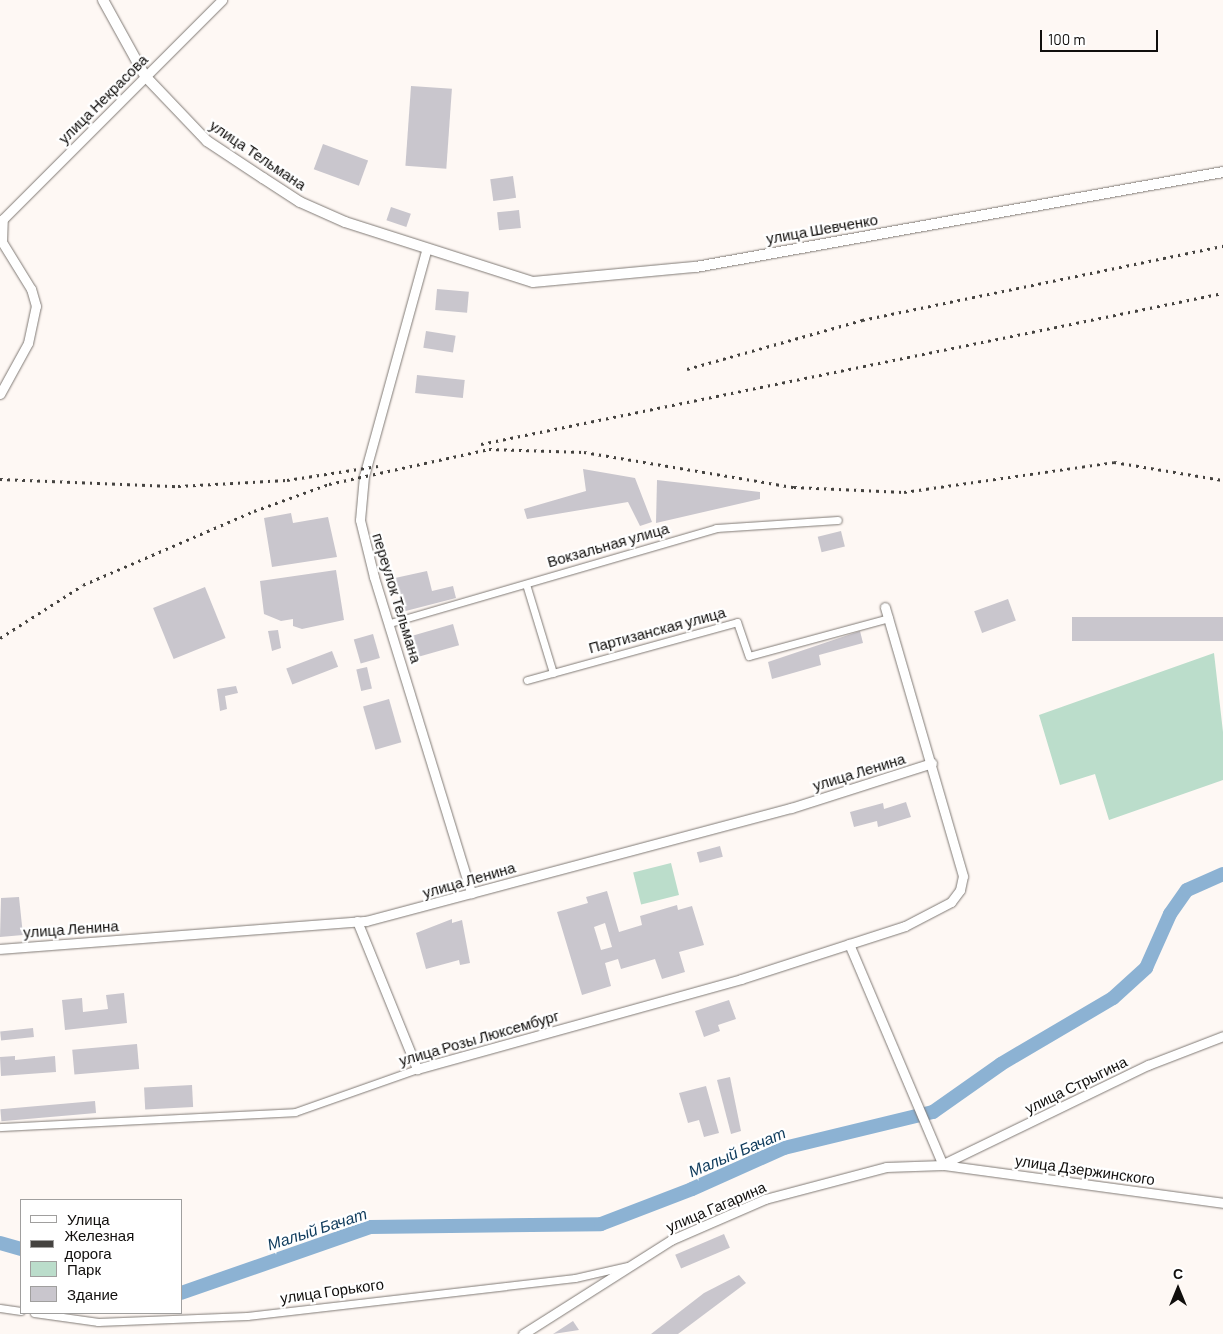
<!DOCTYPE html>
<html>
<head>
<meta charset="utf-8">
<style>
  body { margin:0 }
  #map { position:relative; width:1223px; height:1334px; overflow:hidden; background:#fef8f4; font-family:Barlow,sans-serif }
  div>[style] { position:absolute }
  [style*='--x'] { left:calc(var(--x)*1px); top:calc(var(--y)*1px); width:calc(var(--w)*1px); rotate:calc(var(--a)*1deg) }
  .green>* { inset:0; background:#bbddcb; transform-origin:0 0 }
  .river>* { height:14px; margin:-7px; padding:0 7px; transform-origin:7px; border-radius:7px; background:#8cb2d3 }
  .building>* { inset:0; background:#c9c6cd; transform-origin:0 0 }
  .roads { filter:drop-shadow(0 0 1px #807a75) drop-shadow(0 0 1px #807a75) }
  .minor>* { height:7px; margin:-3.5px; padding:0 3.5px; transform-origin:3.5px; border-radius:3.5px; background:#fff }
  .tertiary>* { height:9px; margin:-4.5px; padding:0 4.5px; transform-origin:4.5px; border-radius:4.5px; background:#fff }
  .secondary>* { height:10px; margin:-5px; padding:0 5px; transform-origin:5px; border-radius:5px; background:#fff }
  .rail>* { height:2.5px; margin-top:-1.25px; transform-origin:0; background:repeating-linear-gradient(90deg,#454340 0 2.5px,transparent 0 7.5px) }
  span { translate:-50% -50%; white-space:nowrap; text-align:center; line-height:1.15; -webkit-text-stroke:4.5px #fff; paint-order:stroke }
  .street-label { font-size:15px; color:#110f0d }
  .water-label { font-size:16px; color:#0e3a5b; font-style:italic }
  .legend { position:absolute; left:20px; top:1199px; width:162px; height:115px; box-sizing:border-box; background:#fff; border:1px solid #a09f9e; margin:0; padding:6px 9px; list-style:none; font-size:15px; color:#110f0d }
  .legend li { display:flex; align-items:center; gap:10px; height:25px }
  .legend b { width:25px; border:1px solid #a09f9e }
  .north { position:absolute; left:1153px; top:1264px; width:50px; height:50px; -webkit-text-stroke:4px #fff; paint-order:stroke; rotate:0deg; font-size:14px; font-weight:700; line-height:20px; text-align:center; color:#110f0d }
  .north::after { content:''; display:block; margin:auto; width:18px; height:22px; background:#110f0d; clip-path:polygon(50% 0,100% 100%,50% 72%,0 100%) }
  .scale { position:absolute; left:1040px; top:30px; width:118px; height:22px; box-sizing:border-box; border:2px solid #110f0d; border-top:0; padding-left:6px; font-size:15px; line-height:18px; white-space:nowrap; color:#110f0d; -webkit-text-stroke:4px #fff; paint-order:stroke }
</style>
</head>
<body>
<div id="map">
  <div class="green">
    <div style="clip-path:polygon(1214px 653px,1223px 732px,1223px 780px,1109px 820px,1095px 774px,1060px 785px,1039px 715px)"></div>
    <div style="left:671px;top:863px;width:33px;height:39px;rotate:76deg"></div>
  </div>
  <div class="river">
    <div style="--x:0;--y:1243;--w:22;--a:16"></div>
    <div style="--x:181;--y:1293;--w:200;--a:-19.2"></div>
    <div style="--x:370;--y:1227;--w:231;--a:-0.7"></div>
    <div style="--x:601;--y:1224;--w:97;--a:-21"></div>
    <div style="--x:692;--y:1189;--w:101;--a:-24"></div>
    <div style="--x:784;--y:1148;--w:153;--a:-13.6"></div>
    <div style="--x:933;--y:1112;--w:83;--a:-35.2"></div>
    <div style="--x:1001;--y:1064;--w:130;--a:-30.5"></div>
    <div style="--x:1113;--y:998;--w:45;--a:-42.3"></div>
    <div style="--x:1146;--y:968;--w:59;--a:-66"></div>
    <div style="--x:1170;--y:914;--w:29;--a:-55"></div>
    <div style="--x:1187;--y:890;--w:39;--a:-24"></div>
  </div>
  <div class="building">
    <div style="left:411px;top:86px;width:41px;height:80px;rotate:4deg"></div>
    <div style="left:323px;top:144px;width:48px;height:27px;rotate:20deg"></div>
    <div style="left:513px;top:176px;width:22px;height:23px;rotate:82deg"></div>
    <div style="left:391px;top:207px;width:21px;height:14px;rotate:19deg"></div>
    <div style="left:519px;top:210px;width:18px;height:22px;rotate:84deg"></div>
    <div style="left:437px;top:289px;width:32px;height:21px;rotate:5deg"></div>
    <div style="left:426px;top:331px;width:30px;height:17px;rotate:9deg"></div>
    <div style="left:417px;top:375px;width:48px;height:18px;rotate:6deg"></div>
    <div style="clip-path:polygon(583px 469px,635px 478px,652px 522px,640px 526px,628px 502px,527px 519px,524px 509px,586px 491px)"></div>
    <div style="clip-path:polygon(657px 480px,760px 492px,760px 499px,656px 523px)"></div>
    <div style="clip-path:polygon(291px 513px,293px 523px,328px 517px,337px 557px,272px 567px,264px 518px)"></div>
    <div style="left:841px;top:531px;width:16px;height:24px;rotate:76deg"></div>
    <div style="clip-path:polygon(336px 570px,344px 620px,302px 629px,293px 626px,293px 619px,281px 621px,264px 614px,260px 581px)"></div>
    <div style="clip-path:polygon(427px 571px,432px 591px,453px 586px,456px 598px,398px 613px,394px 600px,400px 599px,395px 578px)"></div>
    <div style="left:205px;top:587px;width:55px;height:56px;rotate:68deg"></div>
    <div style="left:1008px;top:599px;width:23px;height:36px;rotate:70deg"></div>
    <div style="left:1223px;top:617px;width:24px;height:151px;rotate:90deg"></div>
    <div style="left:453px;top:624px;width:22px;height:44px;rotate:74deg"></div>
    <div style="clip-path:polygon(278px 630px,281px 648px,272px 651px,268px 631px)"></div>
    <div style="clip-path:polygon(860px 631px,863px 643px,819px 655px,821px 665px,772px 679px,768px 662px)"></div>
    <div style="left:373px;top:634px;width:25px;height:20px;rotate:74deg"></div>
    <div style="left:332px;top:651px;width:17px;height:49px;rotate:69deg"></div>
    <div style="left:367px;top:667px;width:22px;height:11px;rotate:77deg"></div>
    <div style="clip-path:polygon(236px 686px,238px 693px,225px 696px,227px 709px,220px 711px,217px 689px)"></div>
    <div style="left:389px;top:699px;width:45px;height:27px;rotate:74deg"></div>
    <div style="clip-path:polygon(906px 802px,911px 817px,878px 827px,877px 821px,854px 827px,850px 812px,883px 803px,884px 809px)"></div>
    <div style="left:720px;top:846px;width:11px;height:24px;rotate:75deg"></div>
    <div style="clip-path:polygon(evenodd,607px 891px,619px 932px,642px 925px,640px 916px,677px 905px,678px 910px,692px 906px,704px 945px,679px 952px,685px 972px,662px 979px,655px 959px,621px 969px,618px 959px,605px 963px,611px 986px,582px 995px,557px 912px,588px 903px,586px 897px,607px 891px,605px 923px,612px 947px,601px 950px,594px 927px,605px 923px)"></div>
    <div style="clip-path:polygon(19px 897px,23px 935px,0 937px,1px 898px)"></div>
    <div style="clip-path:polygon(452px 919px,452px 923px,462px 920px,470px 963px,460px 965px,459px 960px,426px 969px,416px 933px)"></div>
    <div style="clip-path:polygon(124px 993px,127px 1023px,65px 1030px,62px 1000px,82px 998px,83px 1012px,108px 1009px,106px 995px)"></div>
    <div style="clip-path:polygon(729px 1000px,736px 1019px,718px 1025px,720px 1031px,704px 1037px,695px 1011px)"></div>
    <div style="left:33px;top:1028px;width:9px;height:33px;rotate:84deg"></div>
    <div style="left:137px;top:1044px;width:25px;height:65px;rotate:85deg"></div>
    <div style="clip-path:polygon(15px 1056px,15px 1060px,55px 1056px,56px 1072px,1px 1076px,0 1057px)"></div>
    <div style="clip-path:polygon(730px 1077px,741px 1131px,731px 1134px,717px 1080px)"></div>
    <div style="left:192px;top:1085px;width:22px;height:48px;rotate:87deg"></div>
    <div style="clip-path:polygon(706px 1086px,719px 1133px,704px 1137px,699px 1120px,688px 1123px,679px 1093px)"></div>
    <div style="left:95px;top:1101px;width:12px;height:95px;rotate:85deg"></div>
    <div style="left:724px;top:1234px;width:15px;height:53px;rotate:67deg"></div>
    <div style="clip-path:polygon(739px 1275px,746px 1283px,678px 1334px,651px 1334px,704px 1293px)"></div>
    <div style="clip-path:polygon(573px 1321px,579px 1330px,553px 1334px)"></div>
  </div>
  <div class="roads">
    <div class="minor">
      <div style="--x:526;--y:584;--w:93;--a:73.1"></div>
      <div style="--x:390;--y:623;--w:340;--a:-16.2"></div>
      <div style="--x:716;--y:528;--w:122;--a:-3.8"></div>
      <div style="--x:527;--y:680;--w:218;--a:-15.4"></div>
      <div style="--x:737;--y:622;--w:36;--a:71"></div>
      <div style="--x:749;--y:656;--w:145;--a:-15.2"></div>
      <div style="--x:0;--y:1127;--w:295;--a:-2.9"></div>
      <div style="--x:295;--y:1112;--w:129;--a:-19.4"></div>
      <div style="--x:0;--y:1308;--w:21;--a:8"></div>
      <div style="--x:34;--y:1313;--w:65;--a:8"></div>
      <div style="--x:98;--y:1322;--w:149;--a:-2.3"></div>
      <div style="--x:247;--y:1316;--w:330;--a:-6.6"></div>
      <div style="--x:575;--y:1278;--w:53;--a:-13"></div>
    </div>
    <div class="tertiary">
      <div style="--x:426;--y:251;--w:233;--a:105.4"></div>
      <div style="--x:364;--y:476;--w:44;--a:95.2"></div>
      <div style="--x:360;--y:520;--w:59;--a:76.2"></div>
      <div style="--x:374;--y:577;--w:331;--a:72.9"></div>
      <div style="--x:0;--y:394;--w:58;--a:-61.2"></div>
      <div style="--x:28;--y:343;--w:38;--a:-78"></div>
      <div style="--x:36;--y:306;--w:18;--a:-106"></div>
      <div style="--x:31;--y:289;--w:55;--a:-121.7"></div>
      <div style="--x:2;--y:242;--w:23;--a:-88"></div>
      <div style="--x:3;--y:219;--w:310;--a:-45"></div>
      <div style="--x:357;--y:921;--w:160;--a:67.9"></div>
      <div style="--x:417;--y:1069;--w:336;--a:-15.5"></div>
      <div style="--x:741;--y:979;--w:172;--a:-17.9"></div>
      <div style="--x:905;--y:926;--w:52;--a:-27.6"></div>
      <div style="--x:951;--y:902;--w:15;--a:-53"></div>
      <div style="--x:960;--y:890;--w:14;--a:-78"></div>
      <div style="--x:963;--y:876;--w:280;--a:-106.2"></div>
      <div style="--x:849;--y:944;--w:240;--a:67"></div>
      <div style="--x:0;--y:949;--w:367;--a:-4.4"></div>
      <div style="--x:366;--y:921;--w:440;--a:-14.9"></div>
      <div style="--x:791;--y:808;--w:148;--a:-17.7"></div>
      <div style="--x:943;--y:1164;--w:228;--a:-25.8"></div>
      <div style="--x:1148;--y:1065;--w:80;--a:-21.1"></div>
      <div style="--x:523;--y:1334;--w:175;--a:-32.4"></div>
      <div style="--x:671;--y:1240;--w:103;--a:-23.6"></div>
      <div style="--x:765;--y:1199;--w:125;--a:-14.8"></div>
      <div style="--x:886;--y:1167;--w:57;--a:-2"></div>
      <div style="--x:943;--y:1165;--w:283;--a:7.7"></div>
    </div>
    <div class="secondary">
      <div style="--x:103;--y:0;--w:87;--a:61.1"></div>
      <div style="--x:145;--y:76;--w:90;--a:46.4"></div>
      <div style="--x:207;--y:141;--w:67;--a:33.5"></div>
      <div style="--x:263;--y:178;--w:44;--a:33"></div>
      <div style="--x:300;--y:202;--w:49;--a:24"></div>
      <div style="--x:345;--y:222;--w:197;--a:17.7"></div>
      <div style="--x:533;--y:282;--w:164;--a:-5.3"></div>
      <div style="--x:696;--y:267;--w:535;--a:-10.22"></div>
    </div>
  </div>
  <div class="rail">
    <div style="--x:687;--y:369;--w:182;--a:-15.6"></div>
    <div style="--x:862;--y:320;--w:369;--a:-11.6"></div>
    <div style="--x:481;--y:444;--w:757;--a:-11.5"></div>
    <div style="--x:0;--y:479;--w:178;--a:2.3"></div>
    <div style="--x:178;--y:486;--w:109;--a:-3.2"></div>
    <div style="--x:287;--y:480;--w:92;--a:-8.7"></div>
    <div style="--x:0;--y:638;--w:98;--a:-32.6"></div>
    <div style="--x:83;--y:585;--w:186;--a:-23.4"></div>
    <div style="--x:254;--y:511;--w:80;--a:-19.8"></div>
    <div style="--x:329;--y:484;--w:164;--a:-12.3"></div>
    <div style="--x:489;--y:449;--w:95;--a:1.8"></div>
    <div style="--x:584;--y:452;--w:213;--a:9.5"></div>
    <div style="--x:794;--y:487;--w:110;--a:2.6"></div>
    <div style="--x:904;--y:492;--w:212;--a:-8.1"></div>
    <div style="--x:1114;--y:462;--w:110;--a:9.4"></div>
  </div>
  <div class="street-label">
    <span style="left:103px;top:99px;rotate:-45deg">улица Некрасова</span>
    <span style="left:258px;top:155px;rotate:34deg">улица Тельмана</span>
    <span style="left:822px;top:229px;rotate:-10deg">улица Шевченко</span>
    <span style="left:608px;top:545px;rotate:-16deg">Вокзальная улица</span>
    <span style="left:397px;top:598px;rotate:73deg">переулок Тельмана</span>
    <span style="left:657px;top:630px;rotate:-15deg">Партизанская улица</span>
    <span style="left:859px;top:772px;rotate:-17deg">улица Ленина</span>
    <span style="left:469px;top:880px;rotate:-16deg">улица Ленина</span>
    <span style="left:71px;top:929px;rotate:-4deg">улица Ленина</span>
    <span style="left:479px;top:1038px;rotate:-16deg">улица Розы Люксембург</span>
    <span style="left:1076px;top:1085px;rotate:-26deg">улица Стрыгина</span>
    <span style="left:1085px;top:1170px;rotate:8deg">улица Дзержинского</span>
    <span style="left:716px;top:1207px;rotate:-23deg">улица Гагарина</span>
    <span style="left:332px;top:1291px;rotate:-8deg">улица Горького</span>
  </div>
  <div class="water-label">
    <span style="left:737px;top:1152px;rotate:-23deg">Малый Бачат</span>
    <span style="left:317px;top:1229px;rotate:-18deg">Малый Бачат</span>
  </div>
  <ul class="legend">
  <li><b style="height:6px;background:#fff"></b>Улица</li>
  <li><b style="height:6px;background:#454340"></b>Железная дорога</li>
  <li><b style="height:14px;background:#bbddcb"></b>Парк</li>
  <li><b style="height:14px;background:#c9c6cd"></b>Здание</li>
  </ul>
  <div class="north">С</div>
  <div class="scale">100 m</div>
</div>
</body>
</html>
